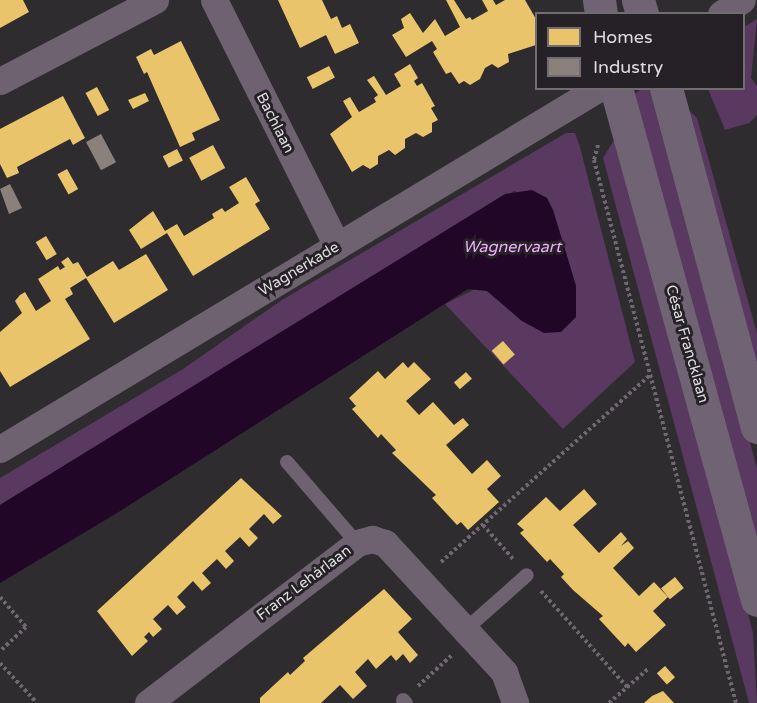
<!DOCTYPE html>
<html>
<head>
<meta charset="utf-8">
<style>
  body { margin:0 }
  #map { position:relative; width:757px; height:703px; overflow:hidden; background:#2f2c30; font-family:"Varela Round",sans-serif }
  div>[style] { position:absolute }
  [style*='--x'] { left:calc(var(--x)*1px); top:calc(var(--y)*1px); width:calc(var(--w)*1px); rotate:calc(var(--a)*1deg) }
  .green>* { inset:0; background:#59395f }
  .water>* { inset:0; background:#210627 }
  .homes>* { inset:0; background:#e9c46a; transform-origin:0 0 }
  .industry>* { inset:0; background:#8a817c; transform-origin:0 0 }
  .path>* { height:4px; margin-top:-2px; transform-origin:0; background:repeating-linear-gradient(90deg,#706871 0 3px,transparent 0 6px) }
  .service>* { height:14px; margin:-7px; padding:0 7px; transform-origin:7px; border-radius:7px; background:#6e6271 }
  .minor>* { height:27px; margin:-13.5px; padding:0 13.5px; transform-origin:13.5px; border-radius:13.5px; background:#6e6271 }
  .secondary>* { height:33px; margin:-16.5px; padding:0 16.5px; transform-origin:16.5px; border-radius:16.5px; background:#706373 }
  span { translate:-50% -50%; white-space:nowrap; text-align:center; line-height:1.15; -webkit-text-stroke:6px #262127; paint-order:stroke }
  .street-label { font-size:15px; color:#dfdce0 }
  .water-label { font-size:16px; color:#efaefd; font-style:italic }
  .legend { position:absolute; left:535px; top:12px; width:210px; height:78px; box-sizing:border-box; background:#262127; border:2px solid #706c71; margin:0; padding:8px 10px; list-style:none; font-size:18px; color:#dfdce0 }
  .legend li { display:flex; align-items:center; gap:12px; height:30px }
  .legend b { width:30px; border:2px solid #706c71 }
</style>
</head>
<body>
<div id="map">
  <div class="green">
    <div style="clip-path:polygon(757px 19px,751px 78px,757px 86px,757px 115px,749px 123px,725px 130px,708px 89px,744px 88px,744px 27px)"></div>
    <div style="clip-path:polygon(641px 89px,653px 89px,757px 468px,757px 550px,631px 97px)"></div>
    <div style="clip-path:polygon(676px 98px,697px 118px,757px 333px,757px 385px)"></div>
    <div style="clip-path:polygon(566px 133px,575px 133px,580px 147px,635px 362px,563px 429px,445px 304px,477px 288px,487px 291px,522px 321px,576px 286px,553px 210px,514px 191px,0 505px,0 478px,183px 369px,282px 300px)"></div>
    <div style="clip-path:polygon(616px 137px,670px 313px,753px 633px,757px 703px,749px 703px,603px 158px)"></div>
  </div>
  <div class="water">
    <div style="clip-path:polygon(532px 190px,547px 198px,553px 210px,576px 286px,576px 317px,561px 332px,544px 333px,522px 321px,487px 291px,468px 289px,117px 513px,0 583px,0 505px,505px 194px)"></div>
  </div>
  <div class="homes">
    <div style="clip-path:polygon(0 0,23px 0,29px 12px,0 28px)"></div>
    <div style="clip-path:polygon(278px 0,322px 0,331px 19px,337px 16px,342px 28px,350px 24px,359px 43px,335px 54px,326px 35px,300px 48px)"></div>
    <div style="clip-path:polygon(446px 0,454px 0,466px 19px,470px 17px,472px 20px,488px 11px,482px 0,493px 0,496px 5px,505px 0,525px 0,536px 19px,536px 45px,508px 54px,509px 62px,498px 68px,492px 64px,485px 68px,480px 79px,470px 85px,464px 81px,459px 84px,451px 72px,446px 74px,433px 52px,437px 49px,432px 41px,406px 57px,392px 35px,404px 28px,401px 19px,410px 13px,423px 33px,435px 19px,445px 36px,460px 27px)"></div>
    <div style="clip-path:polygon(181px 41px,220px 120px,192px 133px,195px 140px,180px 147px,147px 72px,144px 74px,136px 57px,151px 49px,154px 55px)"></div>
    <div style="clip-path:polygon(410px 64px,418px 78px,414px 81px,417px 86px,422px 83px,435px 106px,431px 108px,438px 120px,432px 123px,432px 132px,423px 137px,416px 133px,405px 139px,405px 148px,395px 155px,389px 150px,378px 156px,378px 164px,370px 169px,363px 165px,352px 172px,330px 134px,352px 117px,343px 101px,350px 97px,359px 112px,376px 102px,374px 98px,378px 95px,367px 80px,374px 76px,386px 95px,401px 86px,394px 74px)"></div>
    <div style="left:329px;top:66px;width:13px;height:25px;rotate:63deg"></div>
    <div style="left:97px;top:87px;width:26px;height:13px;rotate:62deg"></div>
    <div style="clip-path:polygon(145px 93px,149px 101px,133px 109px,128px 100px)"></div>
    <div style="clip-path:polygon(63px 96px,85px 138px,73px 145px,70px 139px,17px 167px,19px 173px,7px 178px,0 164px,0 129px)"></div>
    <div style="left:213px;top:145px;width:26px;height:27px;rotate:62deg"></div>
    <div style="left:177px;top:149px;width:13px;height:16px;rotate:63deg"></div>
    <div style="left:67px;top:169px;width:23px;height:11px;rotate:61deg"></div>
    <div style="clip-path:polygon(246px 177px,260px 201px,255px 204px,270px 229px,193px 276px,167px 233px,141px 249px,129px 230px,153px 211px,165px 231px,177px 224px,184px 236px,214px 218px,212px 214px,222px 208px,225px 212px,239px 203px,229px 187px)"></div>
    <div style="left:46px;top:236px;width:21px;height:12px;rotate:59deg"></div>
    <div style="clip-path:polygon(146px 254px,168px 290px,114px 323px,86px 278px,70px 288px,73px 294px,65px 299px,90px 339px,10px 387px,0 371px,0 332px,22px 313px,15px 301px,20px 295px,25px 292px,36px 311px,51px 301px,38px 279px,58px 266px,60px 270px,65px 267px,61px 262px,68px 257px,73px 264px,78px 262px,87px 277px,113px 261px,119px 270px)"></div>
    <div style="left:503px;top:341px;width:18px;height:15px;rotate:49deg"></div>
    <div style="clip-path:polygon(403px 362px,408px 368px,414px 362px,431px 379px,406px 401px,419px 415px,433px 402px,454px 425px,463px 418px,469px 425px,446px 445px,472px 474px,487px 460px,501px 476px,487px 489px,499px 502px,468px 530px,461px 522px,457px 525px,432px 498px,436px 495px,392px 453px,396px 450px,381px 434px,378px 438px,352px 409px,356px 406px,349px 398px,378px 371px,385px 379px)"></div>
    <div style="left:466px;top:372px;width:9px;height:16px;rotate:49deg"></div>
    <div style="clip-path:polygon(241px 478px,282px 516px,273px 524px,264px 514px,249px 529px,258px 538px,249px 547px,240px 537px,225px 551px,234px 561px,226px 569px,217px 559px,202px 573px,211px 583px,202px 591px,193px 581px,177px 597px,186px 607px,177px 615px,168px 605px,153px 619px,162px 629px,153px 637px,149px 632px,144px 637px,148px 641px,132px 656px,97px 611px)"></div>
    <div style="clip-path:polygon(584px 489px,597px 504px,573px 525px,599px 553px,621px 532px,627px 539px,621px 546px,628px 541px,634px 548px,613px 568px,639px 596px,654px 582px,668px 597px,653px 611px,666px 625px,636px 652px,628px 643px,625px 647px,599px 619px,603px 616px,573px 590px,561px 577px,564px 574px,550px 559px,547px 562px,520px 533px,524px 530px,517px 524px,546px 497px,560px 511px)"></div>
    <div style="left:675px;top:577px;width:14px;height:18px;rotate:51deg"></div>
    <div style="clip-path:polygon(384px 589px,412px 619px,398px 632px,418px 655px,410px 663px,403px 654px,396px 661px,391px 655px,376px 669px,368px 659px,355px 672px,367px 686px,353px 699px,340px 685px,321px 703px,260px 703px,260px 698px,288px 672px,290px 675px,305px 661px,303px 658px)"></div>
    <div style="left:665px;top:666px;width:15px;height:11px;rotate:48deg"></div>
    <div style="clip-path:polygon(663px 691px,674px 703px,644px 703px,652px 696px)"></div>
  </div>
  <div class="industry">
    <div style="left:101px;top:134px;width:32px;height:17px;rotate:62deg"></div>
    <div style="clip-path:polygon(10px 184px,22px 208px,9px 214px,0 189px)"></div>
  </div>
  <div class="path">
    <div style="--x:598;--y:145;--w:16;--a:105"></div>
    <div style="--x:594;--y:160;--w:561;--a:75.34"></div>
    <div style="--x:483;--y:525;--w:47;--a:48.5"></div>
    <div style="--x:441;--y:562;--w:279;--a:-41.8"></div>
    <div style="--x:541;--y:591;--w:129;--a:48.1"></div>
    <div style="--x:0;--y:597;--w:40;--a:49"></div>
    <div style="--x:26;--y:627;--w:35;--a:137"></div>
    <div style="--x:0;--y:663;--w:54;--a:47.2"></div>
    <div style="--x:418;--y:686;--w:46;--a:-42.4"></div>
    <div style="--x:609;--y:703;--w:52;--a:-41.1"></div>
  </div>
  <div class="service">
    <div style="--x:287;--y:462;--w:107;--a:49.2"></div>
    <div style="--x:466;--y:629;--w:81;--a:-41.5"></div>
    <div style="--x:403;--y:700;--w:4;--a:45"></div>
  </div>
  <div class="minor">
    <div style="--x:214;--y:0;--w:275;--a:63.4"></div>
    <div style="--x:721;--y:14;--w:25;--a:-34"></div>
    <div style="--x:0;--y:81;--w:175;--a:-27.6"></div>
    <div style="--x:0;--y:449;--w:699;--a:-31.08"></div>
    <div style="--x:148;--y:703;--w:263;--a:-37.4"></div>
    <div style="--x:357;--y:543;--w:16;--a:-15"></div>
    <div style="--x:372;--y:539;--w:14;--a:17"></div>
    <div style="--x:385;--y:543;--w:176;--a:47.3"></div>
    <div style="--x:504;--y:672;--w:33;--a:70"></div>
  </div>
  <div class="secondary">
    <div style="--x:599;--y:0;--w:14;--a:82"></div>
    <div style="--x:638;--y:0;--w:15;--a:74"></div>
    <div style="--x:616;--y:88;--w:531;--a:74.6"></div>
    <div style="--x:666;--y:88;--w:351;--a:75"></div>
  </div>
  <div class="street-label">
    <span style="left:275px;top:123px;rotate:63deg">Bachlaan</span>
    <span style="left:299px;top:269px;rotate:-31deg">Wagnerkade</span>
    <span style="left:687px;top:344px;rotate:74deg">César Francklaan</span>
    <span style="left:304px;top:583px;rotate:-37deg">Franz Lehárlaan</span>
  </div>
  <div class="water-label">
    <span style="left:512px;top:247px">Wagnervaart</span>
  </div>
  <ul class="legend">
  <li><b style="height:16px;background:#e9c46a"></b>Homes</li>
  <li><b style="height:16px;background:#8a817c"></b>Industry</li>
  </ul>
</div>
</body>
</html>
